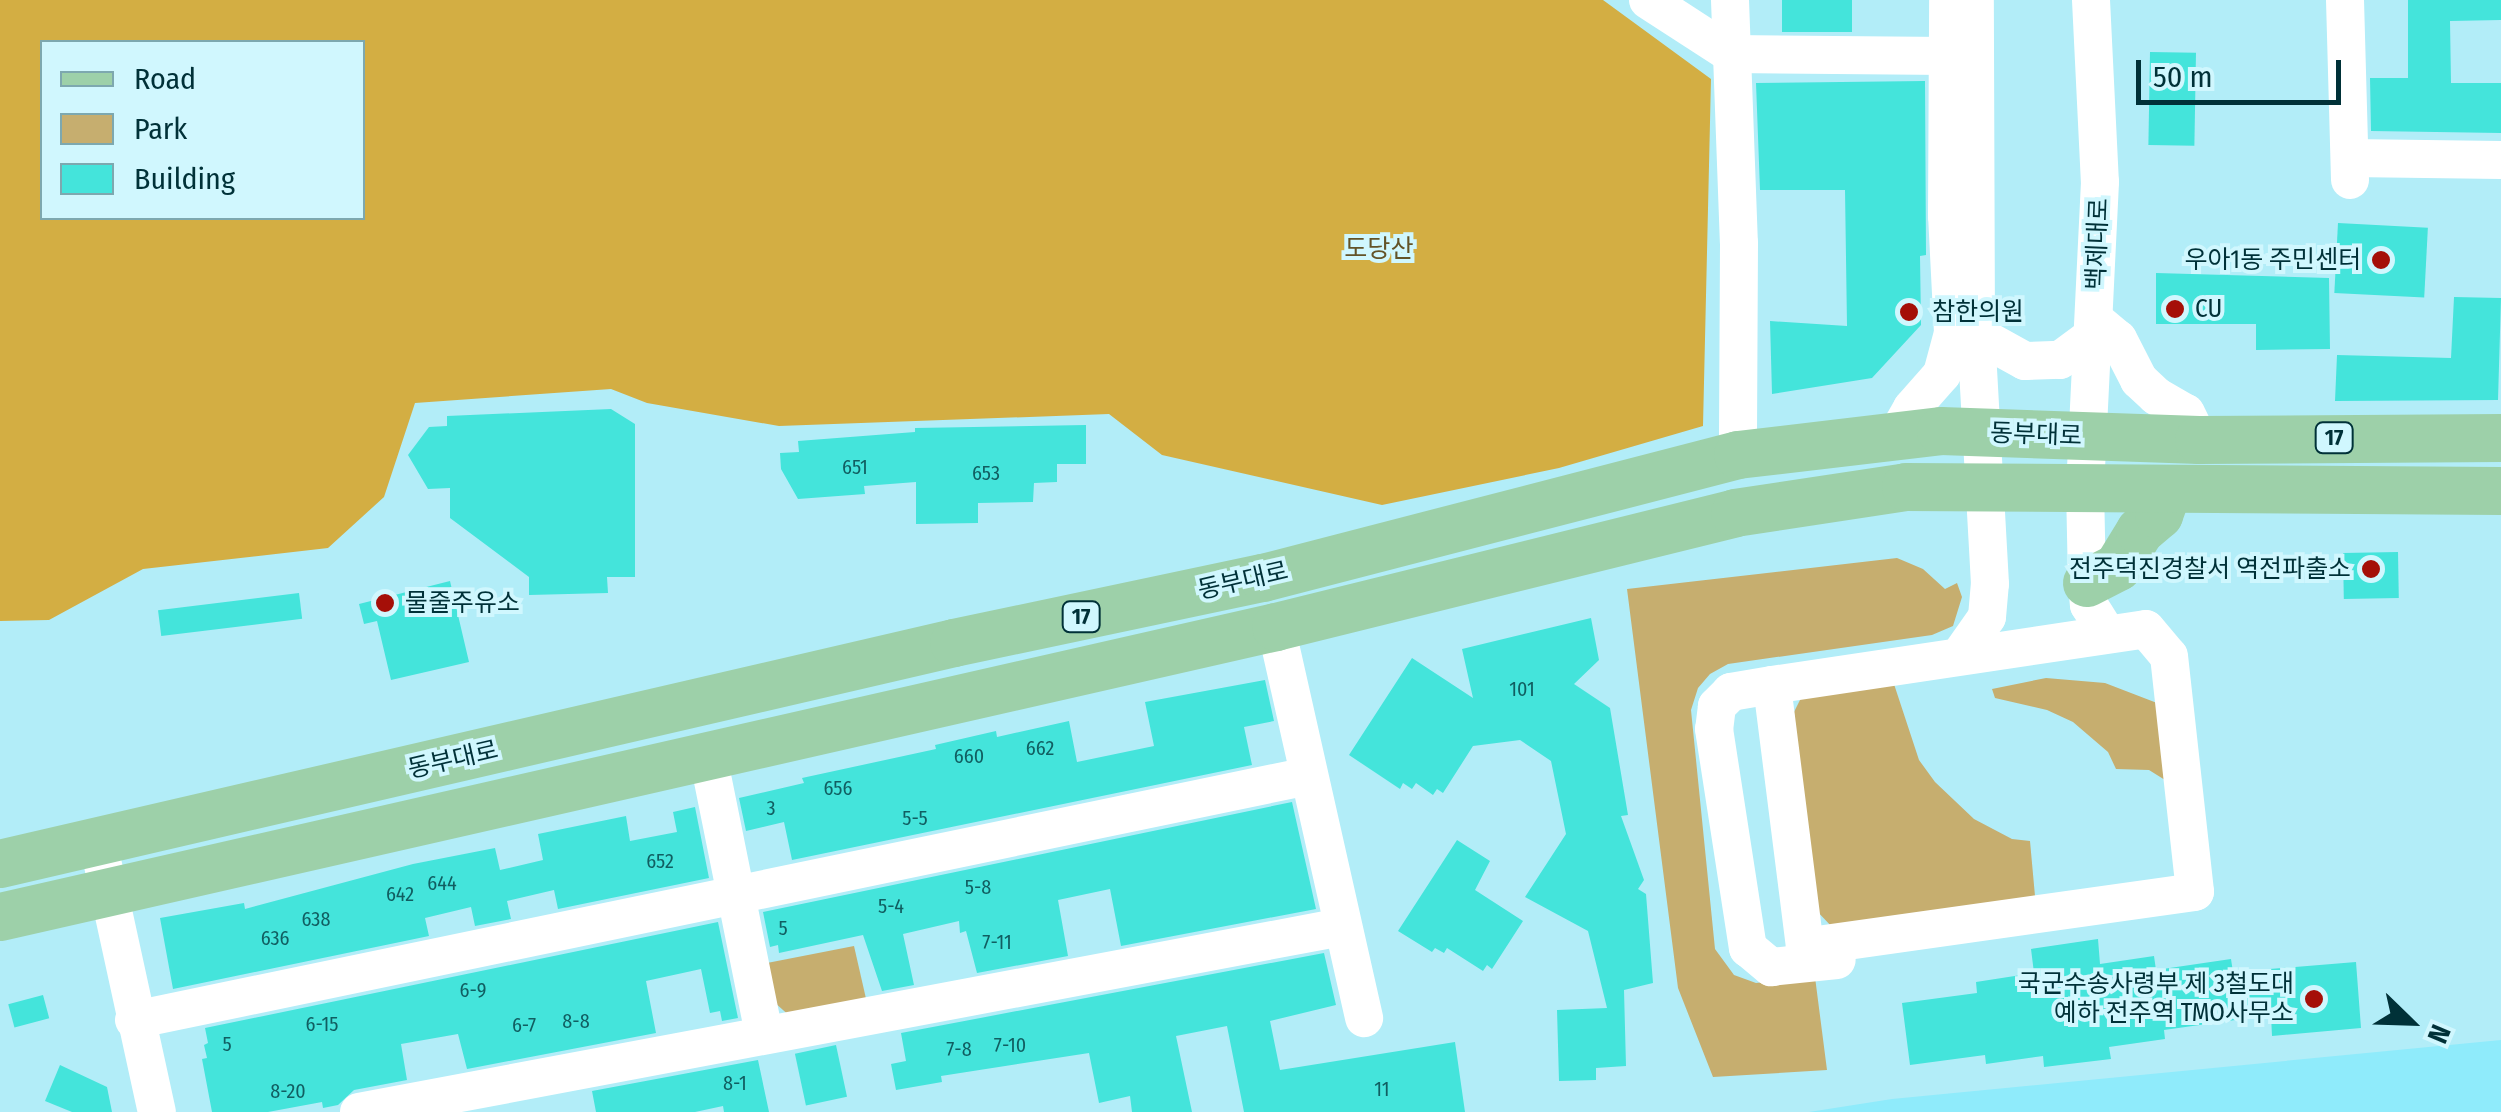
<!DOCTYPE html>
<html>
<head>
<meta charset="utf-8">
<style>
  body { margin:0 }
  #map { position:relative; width:2501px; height:1112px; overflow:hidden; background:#b2edf8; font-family:"Fira Sans Condensed","Noto Sans KR",sans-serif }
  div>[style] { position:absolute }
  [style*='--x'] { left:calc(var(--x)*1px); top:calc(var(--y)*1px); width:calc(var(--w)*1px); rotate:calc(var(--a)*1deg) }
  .built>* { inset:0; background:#8febfb }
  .green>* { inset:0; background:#c6ae6f }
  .forest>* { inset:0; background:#d3ae43 }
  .building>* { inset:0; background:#44e4db; transform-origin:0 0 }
  .minor>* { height:38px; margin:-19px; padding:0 19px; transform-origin:19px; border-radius:19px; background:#fff }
  .major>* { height:48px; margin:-24px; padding:0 24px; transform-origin:24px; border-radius:24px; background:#9dd0a9 }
  .dots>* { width:28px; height:28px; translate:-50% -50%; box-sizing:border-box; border:5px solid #d0f7fe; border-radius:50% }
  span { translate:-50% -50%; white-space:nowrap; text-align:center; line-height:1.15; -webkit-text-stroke:8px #d0f7fe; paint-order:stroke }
  .number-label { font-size:20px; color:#115e61 }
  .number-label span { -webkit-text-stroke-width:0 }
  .shield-label span { padding:2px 8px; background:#d0f7fe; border:2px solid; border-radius:8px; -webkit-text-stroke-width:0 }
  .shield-label { font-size:22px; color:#003138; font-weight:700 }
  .street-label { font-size:25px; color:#003138 }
  .park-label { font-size:25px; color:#635328 }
  .poi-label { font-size:25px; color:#003138 }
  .right { translate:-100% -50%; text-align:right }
  .left { translate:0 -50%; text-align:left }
  .legend { position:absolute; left:40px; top:40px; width:325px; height:180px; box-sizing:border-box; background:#d0f7fe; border:2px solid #7da8af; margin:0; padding:12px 18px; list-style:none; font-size:30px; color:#003138 }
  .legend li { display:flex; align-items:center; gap:20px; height:50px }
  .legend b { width:50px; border:2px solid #7da8af }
  .north { position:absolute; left:2361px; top:972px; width:100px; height:100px; -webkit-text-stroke:8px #d0f7fe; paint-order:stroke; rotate:113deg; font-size:28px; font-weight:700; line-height:40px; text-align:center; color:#003138 }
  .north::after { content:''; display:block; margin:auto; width:35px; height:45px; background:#003138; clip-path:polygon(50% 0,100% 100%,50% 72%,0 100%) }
  .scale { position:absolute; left:2136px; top:60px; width:205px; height:45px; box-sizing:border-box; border:5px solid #003138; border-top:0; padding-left:12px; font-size:30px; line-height:35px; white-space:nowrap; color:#003138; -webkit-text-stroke:8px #d0f7fe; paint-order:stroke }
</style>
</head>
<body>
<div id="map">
  <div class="built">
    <div style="clip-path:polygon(2501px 1040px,2501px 1112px,1809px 1112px,1892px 1099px)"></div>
  </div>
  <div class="green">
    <div style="clip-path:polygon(1897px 558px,1923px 569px,1945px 589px,1957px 583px,1962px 597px,1953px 626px,1932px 635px,1728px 664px,1710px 674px,1698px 688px,1691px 710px,1715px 949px,1734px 975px,1756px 983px,1815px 977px,1827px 1070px,1713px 1077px,1678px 988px,1627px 589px)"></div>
    <div style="clip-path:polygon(1892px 678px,1919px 760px,1935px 782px,1974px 819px,2012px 839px,2030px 841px,2036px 907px,1832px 927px,1815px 909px,1794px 712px,1804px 692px)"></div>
    <div style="clip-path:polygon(2046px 678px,2105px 683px,2157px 703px,2165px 780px,2149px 770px,2116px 769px,2108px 752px,2073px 722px,2047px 710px,1995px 698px,1992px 689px)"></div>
    <div style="clip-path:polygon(854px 946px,867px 1003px,792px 1018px,774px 1002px,767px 963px)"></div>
  </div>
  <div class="forest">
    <div style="clip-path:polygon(evenodd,0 0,1603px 0,1711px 79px,1703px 426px,1559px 468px,1382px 505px,1162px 455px,1109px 414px,779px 426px,647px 403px,611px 389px,415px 403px,384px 497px,328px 548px,143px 569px,49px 620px,0 621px,0 0,42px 42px,362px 42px,362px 218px,42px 218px,42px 42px)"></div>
  </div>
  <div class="building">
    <div style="left:1782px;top:0;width:70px;height:32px"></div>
    <div style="clip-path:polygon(2408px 0,2501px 0,2501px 20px,2450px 21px,2451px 83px,2501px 83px,2501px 133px,2371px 131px,2370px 78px,2408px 78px)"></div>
    <div style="left:2150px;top:52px;width:46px;height:93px;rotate:1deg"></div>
    <div style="clip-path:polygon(1925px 81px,1926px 255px,1920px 256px,1921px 325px,1872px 378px,1772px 394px,1770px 321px,1847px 326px,1845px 190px,1760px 190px,1756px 83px)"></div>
    <div style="left:2338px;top:223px;width:90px;height:70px;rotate:3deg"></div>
    <div style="clip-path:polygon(2156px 273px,2329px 278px,2330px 349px,2256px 350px,2256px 324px,2156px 324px)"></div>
    <div style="clip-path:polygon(2454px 297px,2501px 298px,2498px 400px,2335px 401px,2337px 355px,2451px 358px)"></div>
    <div style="clip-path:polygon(611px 409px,635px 424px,635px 577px,607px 577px,608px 593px,529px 595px,529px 577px,450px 518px,450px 488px,428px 489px,408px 455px,429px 427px,447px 426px,447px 416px)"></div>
    <div style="clip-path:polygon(1086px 425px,1086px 464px,1057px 464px,1057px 482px,1034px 483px,1033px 502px,978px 503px,978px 523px,916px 524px,916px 482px,864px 486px,865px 494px,798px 499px,781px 469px,780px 453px,799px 452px,798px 441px,915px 432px,915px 428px)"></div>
    <div style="left:2398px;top:552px;width:46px;height:55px;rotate:89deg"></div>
    <div style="clip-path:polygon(450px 581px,469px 662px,391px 680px,377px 621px,364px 624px,359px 604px)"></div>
    <div style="left:299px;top:593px;width:26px;height:142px;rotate:83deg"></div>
    <div style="clip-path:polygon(1591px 618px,1599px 660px,1574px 684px,1610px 708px,1628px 815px,1621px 816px,1644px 880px,1638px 889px,1646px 894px,1653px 983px,1624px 990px,1626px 1066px,1596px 1068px,1596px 1080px,1559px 1081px,1557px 1010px,1607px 1008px,1588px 931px,1525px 897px,1566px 834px,1551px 761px,1520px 740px,1473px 746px,1443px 793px,1437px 789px,1433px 795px,1416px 783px,1412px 789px,1403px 783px,1400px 789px,1349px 755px,1412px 658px,1473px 698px,1462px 649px)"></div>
    <div style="clip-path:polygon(1265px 680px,1274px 721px,1244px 727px,1252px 765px,792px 860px,784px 822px,746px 831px,739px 798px,804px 783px,802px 778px,936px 749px,935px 745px,996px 731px,997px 737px,1069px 721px,1077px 762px,1154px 746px,1145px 702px)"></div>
    <div style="clip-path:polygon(1292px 802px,1316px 909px,1121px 946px,1110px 889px,1058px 900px,1068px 956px,977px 973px,966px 931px,960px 933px,959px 921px,903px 934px,914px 985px,882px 991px,863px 935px,779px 953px,778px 945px,770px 947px,763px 912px)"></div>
    <div style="clip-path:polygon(695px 807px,709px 878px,558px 909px,554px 890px,507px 901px,511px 919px,475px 926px,471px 907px,425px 918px,429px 936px,173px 989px,160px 918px,244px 903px,245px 909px,413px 864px,495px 848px,500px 870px,543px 860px,538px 834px,626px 816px,630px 841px,677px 832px,673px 812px)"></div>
    <div style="clip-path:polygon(1457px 840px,1490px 861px,1475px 890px,1523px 921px,1492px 969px,1487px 965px,1483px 971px,1447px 948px,1444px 953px,1435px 948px,1432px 952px,1398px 931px)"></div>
    <div style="clip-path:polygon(718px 922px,738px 1018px,722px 1021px,720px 1011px,710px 1013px,701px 969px,646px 981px,656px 1033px,467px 1069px,458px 1034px,401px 1044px,407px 1080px,354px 1090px,338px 1105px,323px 1108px,322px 1102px,268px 1112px,212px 1112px,202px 1059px,207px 1058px,204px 1045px,208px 1043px,205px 1028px)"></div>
    <div style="clip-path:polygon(2098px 939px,2100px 964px,2154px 956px,2156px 970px,2231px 959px,2233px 972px,2356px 962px,2361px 1028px,2272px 1036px,2271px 1015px,2164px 1030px,2165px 1039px,2109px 1047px,2111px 1059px,2044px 1067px,2043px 1056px,1986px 1064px,1985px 1055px,1910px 1065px,1902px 1003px,1977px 993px,1976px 982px,2034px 973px,2031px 949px)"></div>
    <div style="clip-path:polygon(1324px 953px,1336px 1005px,1270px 1021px,1280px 1070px,1455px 1042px,1465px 1112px,1244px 1112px,1227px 1026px,1176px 1036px,1192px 1112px,1132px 1112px,1130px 1096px,1099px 1103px,1089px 1053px,941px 1076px,942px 1082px,896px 1090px,891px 1064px,906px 1061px,901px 1033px)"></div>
    <div style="left:43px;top:995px;width:24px;height:36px;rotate:75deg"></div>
    <div style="left:836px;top:1045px;width:53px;height:42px;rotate:78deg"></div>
    <div style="clip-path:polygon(758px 1060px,769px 1112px,724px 1112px,723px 1106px,695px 1112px,596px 1112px,592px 1091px)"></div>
    <div style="clip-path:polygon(60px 1065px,107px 1087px,112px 1112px,72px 1112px,45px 1101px)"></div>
  </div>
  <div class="minor">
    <div style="--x:1648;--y:0;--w:99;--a:33"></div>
    <div style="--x:1731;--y:54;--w:217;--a:0.5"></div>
    <div style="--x:1730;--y:0;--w:243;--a:87.9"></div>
    <div style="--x:1739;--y:243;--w:212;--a:90.3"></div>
    <div style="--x:2091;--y:0;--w:182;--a:87.2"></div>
    <div style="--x:2100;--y:182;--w:305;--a:92.8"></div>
    <div style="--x:2085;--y:487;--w:96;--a:88.8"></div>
    <div style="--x:2087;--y:583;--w:22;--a:85"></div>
    <div style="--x:2089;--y:605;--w:34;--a:58"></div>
    <div style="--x:2345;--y:0;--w:180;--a:88.4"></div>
    <div style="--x:2350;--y:158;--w:151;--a:0.8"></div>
    <div style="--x:2095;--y:320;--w:30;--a:40"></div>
    <div style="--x:2118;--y:339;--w:46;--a:62.9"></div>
    <div style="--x:2139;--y:380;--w:23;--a:43"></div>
    <div style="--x:2156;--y:396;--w:34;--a:30"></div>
    <div style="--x:2186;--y:413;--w:30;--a:64"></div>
    <div style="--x:1976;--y:334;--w:56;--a:28.9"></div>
    <div style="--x:2025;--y:361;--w:35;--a:-2"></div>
    <div style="--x:2060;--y:360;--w:42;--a:-36.3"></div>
    <div style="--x:1896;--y:436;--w:32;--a:-60"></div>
    <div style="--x:1912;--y:408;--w:45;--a:-48.6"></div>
    <div style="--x:1942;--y:374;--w:42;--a:-75"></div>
    <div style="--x:1953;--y:333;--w:117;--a:-92.9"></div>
    <div style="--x:1947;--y:216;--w:216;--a:-89.7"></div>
    <div style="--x:1276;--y:627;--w:401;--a:77.3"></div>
    <div style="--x:2146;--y:629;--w:35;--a:50"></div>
    <div style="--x:2169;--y:656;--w:237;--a:83.7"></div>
    <div style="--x:2195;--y:892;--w:394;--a:172"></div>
    <div style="--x:1805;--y:947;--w:264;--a:-97.2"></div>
    <div style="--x:1772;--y:685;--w:378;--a:-8.5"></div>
    <div style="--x:1961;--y:654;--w:45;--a:-54.9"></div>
    <div style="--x:1987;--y:617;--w:33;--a:-85"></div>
    <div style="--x:1990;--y:584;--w:250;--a:-93.2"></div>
    <div style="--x:1976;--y:334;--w:334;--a:-90.2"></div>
    <div style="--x:1772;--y:685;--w:42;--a:170.3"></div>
    <div style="--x:1731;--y:692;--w:20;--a:135"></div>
    <div style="--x:1717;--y:706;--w:23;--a:97"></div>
    <div style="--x:1714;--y:729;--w:222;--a:81.2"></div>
    <div style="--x:1748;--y:948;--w:30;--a:40"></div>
    <div style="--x:1771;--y:967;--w:66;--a:-6.1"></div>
    <div style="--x:708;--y:756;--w:283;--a:78.6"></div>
    <div style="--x:98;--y:842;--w:276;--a:77.7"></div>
    <div style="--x:134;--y:1020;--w:1199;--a:-11.74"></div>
    <div style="--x:359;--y:1112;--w:1000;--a:-10.66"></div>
  </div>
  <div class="major">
    <div style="--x:2087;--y:583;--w:35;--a:-27"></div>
    <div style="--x:2118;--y:567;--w:42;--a:-58.6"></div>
    <div style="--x:2140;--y:531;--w:25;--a:-40"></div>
    <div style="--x:2159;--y:515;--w:27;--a:-70"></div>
    <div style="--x:0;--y:864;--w:979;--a:-13.04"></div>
    <div style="--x:954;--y:643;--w:316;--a:-11.9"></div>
    <div style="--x:1263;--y:578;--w:491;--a:-14.5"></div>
    <div style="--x:1738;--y:455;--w:204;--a:-6.7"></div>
    <div style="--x:1941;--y:431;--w:258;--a:2"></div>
    <div style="--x:2199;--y:440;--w:302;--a:-0.4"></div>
    <div style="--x:0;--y:917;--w:1309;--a:-12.8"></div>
    <div style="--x:1276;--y:627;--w:473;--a:-13.9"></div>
    <div style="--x:1735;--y:513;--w:173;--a:-8.6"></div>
    <div style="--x:1906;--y:487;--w:595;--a:0.39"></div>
  </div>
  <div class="dots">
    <div style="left:2381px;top:260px;background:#a50f08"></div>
    <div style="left:2175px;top:309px;background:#a50f08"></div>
    <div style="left:1909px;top:312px;background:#a50f08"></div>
    <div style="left:2371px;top:569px;background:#a50f08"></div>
    <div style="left:385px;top:603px;background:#a50f08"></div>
    <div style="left:2314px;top:999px;background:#a50f08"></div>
  </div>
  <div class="number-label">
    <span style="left:855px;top:467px">651</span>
    <span style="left:986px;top:473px">653</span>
    <span style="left:1522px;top:689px">101</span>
    <span style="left:1040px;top:748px">662</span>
    <span style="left:969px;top:756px">660</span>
    <span style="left:838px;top:788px">656</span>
    <span style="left:771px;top:808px">3</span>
    <span style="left:915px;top:818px">5-5</span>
    <span style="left:660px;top:861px">652</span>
    <span style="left:442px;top:883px">644</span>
    <span style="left:978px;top:887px">5-8</span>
    <span style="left:400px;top:894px">642</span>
    <span style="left:891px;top:906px">5-4</span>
    <span style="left:316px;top:919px">638</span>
    <span style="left:783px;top:928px">5</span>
    <span style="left:275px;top:938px">636</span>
    <span style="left:997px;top:942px">7-11</span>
    <span style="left:473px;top:990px">6-9</span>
    <span style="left:576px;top:1021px">8-8</span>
    <span style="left:322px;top:1024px">6-15</span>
    <span style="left:524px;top:1025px">6-7</span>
    <span style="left:227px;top:1044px">5</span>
    <span style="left:1010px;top:1045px">7-10</span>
    <span style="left:959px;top:1049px">7-8</span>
    <span style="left:735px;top:1083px">8-1</span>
    <span style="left:1382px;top:1089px">11</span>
    <span style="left:288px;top:1091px">8-20</span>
  </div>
  <div class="shield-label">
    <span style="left:2334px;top:438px">17</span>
    <span style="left:1081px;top:617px">17</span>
  </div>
  <div class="street-label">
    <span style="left:2098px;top:244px;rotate:-88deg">백제대로</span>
    <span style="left:2036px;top:435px;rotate:2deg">동부대로</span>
    <span style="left:1243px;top:581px;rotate:-13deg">동부대로</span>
    <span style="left:453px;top:760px;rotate:-13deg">동부대로</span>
  </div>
  <div class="park-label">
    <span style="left:1379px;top:249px">도당산</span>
  </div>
  <div class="poi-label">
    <span class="right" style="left:2361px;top:260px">우아1동 주민센터</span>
    <span class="left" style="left:2195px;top:309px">CU</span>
    <span class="left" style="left:1932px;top:312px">참한의원</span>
    <span class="right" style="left:2351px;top:569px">전주덕진경찰서 역전파출소</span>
    <span class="left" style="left:405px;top:603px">물줄주유소</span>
    <span class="right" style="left:2294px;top:999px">국군수송사령부 제 3철도대<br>예하 전주역 TMO사무소</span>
  </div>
  <ul class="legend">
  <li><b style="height:12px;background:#9dd0a9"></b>Road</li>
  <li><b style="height:28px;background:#c6ae6f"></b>Park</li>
  <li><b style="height:28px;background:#44e4db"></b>Building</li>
  </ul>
  <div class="north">N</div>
  <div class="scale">50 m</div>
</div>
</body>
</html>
